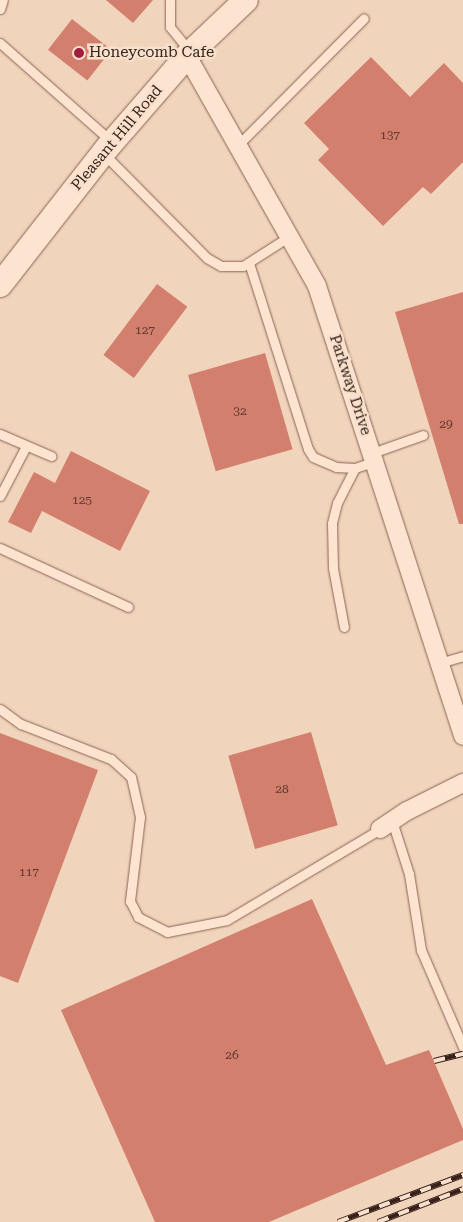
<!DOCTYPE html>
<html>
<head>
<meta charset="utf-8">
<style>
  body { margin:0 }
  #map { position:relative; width:463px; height:1222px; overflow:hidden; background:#f1d4bc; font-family:"Roboto Serif",serif }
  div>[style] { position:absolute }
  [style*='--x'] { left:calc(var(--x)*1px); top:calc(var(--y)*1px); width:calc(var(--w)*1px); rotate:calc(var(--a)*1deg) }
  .building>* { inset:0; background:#d37f6e; transform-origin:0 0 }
  .roads { filter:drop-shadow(0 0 1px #8a6454) drop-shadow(0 0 1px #8a6454) }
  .lane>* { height:9px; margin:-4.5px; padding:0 4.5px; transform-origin:4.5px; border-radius:4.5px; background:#fce4d0 }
  .street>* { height:18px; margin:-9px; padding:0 9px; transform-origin:9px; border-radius:9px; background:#fce4d0 }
  .secondary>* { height:24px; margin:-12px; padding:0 12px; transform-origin:12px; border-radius:12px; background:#fce4d0 }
  .rail>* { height:5.5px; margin-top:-2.75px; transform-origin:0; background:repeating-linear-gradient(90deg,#f8e1cc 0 11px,#38211a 0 22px); box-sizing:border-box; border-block:1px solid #38211a }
  .dots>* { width:14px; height:14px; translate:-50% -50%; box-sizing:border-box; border:2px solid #f8e1cc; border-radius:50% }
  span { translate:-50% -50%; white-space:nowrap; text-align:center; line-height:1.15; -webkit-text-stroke:5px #f8e1cc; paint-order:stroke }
  .number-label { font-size:12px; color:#5f382f }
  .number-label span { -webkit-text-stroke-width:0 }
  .poi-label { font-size:15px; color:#38211a }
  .left { translate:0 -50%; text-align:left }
  .street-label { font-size:15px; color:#38211a }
</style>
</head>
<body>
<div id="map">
  <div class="building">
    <div style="clip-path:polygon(106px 0,153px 0,133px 23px)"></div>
    <div style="left:72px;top:19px;width:50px;height:39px;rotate:38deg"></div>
    <div style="clip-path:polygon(371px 57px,410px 97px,444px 63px,463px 83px,463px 162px,431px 194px,423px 187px,383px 226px,318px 160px,329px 149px,304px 123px)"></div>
    <div style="left:157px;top:284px;width:38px;height:89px;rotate:37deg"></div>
    <div style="clip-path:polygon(463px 292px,463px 524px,459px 524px,395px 312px)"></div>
    <div style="left:265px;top:353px;width:100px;height:80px;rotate:74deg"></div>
    <div style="clip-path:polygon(71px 451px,150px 491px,120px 551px,42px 511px,31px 533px,8px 522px,34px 472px,55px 483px)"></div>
    <div style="left:311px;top:732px;width:97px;height:86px;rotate:74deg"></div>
    <div style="clip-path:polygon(0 733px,98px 770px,18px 983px,0 976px)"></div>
    <div style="clip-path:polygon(312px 899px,386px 1065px,429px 1050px,463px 1129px,463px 1140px,269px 1222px,155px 1222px,61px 1010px)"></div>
  </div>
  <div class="roads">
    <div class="lane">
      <div style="--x:170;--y:0;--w:27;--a:90"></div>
      <div style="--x:170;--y:27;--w:33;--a:51"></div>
      <div style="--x:0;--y:9;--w:9;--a:-72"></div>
      <div style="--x:0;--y:43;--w:149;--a:41.5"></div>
      <div style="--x:239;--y:144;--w:177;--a:-45.2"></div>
      <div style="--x:103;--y:153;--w:148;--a:45.3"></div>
      <div style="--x:207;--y:258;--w:16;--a:30"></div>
      <div style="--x:221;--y:266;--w:22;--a:0"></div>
      <div style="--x:243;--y:266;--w:56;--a:-32.6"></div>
      <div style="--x:249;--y:263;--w:195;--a:72.4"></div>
      <div style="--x:308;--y:449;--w:9;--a:58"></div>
      <div style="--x:313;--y:457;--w:25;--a:23"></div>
      <div style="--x:336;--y:467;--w:19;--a:3"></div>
      <div style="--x:355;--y:468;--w:21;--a:-19"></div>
      <div style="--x:0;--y:434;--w:56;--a:23.3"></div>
      <div style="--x:372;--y:453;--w:54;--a:-19.4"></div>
      <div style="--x:0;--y:496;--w:56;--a:-62.5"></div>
      <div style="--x:0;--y:548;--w:141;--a:24.7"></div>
      <div style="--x:344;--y:627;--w:60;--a:-100.6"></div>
      <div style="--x:333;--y:568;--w:45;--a:-91.3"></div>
      <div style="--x:332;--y:523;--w:21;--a:-76"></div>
      <div style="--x:337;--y:503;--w:39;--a:-63"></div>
      <div style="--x:439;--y:663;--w:25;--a:-16"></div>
      <div style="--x:0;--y:709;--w:26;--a:36"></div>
      <div style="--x:21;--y:724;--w:97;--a:21.3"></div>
      <div style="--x:111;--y:759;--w:27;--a:42"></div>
      <div style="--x:131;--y:777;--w:41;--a:77.3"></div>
      <div style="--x:140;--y:817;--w:85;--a:96.8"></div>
      <div style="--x:130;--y:901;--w:18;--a:63"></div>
      <div style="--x:138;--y:917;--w:33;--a:27"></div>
      <div style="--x:167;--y:932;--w:61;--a:-11.3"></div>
      <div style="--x:227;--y:920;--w:178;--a:-30.7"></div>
      <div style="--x:392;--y:821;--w:56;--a:72.2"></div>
      <div style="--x:409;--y:874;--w:77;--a:81"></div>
      <div style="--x:421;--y:950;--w:106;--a:66.6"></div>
    </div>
    <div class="street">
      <div style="--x:187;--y:56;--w:264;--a:60.5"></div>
      <div style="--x:317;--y:286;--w:473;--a:72"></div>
      <div style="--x:380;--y:829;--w:32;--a:-34"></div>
      <div style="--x:407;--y:811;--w:63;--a:-26.6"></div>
    </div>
    <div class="secondary">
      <div style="--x:0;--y:285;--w:175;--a:-52"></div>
      <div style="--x:108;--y:147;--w:121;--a:-49"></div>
      <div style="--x:187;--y:56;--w:81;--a:-43.5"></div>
    </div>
  </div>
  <div class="rail">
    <div style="--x:434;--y:1061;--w:30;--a:-14"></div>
    <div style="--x:338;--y:1222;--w:134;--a:-20.6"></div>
    <div style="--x:378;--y:1222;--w:91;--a:-21.2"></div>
  </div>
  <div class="dots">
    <div style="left:79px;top:53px;background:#9e1f3f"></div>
  </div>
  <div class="number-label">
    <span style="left:390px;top:136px">137</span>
    <span style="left:145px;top:331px">127</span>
    <span style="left:240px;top:412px">32</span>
    <span style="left:446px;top:425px">29</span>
    <span style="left:82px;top:501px">125</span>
    <span style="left:282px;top:790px">28</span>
    <span style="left:29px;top:873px">117</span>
    <span style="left:232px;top:1056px">26</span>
  </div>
  <div class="poi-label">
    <span class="left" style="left:89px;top:53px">Honeycomb Cafe</span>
  </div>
  <div class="street-label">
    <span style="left:117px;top:138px;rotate:-50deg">Pleasant Hill Road</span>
    <span style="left:350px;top:385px;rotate:72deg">Parkway Drive</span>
  </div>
</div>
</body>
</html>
